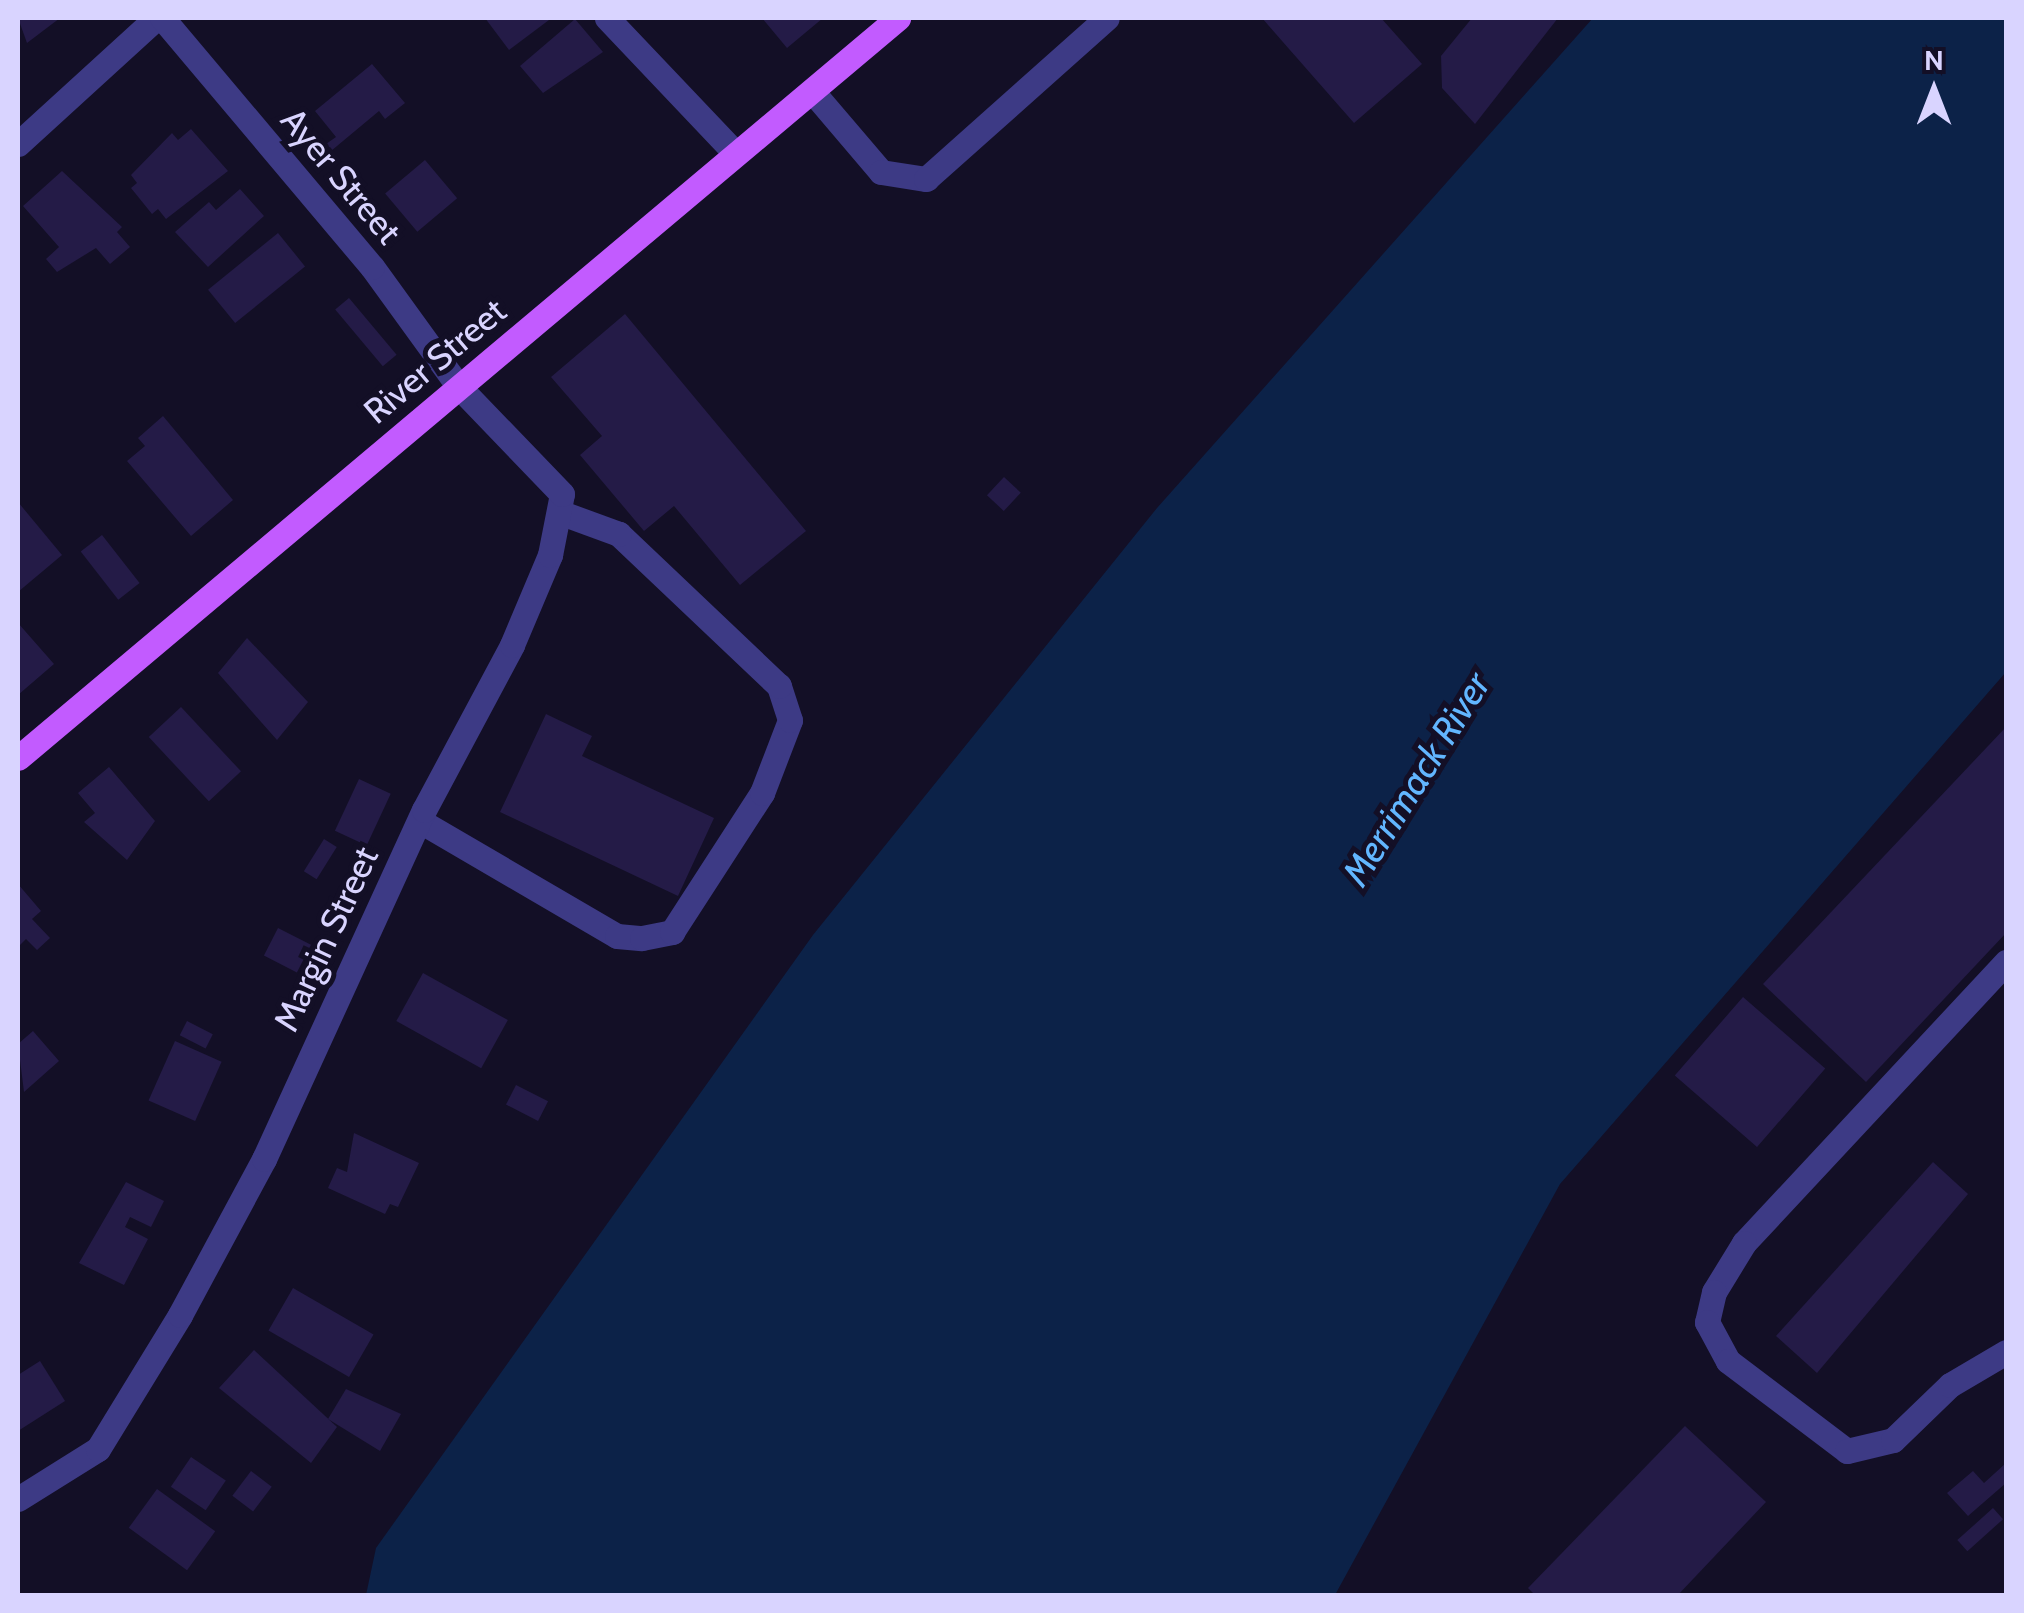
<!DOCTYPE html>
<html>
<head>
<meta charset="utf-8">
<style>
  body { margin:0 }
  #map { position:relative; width:2024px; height:1613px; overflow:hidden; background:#130f26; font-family:Cabin,sans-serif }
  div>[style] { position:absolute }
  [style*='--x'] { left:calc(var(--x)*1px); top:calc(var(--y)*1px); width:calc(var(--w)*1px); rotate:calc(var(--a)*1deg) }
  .water>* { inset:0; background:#0c2248 }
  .building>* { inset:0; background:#241b47; transform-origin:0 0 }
  .minor>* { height:25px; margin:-12.5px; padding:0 12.5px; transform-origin:12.5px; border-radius:12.5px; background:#3d3a85 }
  .major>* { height:25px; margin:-12.5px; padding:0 12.5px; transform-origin:12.5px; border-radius:12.5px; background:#c25bff }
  span { translate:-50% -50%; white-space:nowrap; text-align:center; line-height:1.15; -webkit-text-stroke:10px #130f26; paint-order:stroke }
  .street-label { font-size:35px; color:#d9d4ff }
  .water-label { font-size:38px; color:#62b6ff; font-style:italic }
  .frame { position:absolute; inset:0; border:20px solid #d9d4ff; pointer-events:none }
  .north { position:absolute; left:1884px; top:40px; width:100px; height:100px; -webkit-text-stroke:8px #130f26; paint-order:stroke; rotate:0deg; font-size:28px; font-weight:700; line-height:40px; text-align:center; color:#d9d4ff }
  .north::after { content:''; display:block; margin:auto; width:35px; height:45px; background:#d9d4ff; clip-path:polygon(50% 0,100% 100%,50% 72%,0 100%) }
</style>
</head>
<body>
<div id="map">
  <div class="water">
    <div style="clip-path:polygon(1593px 18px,2006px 18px,2006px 672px,1560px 1184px,1335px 1595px,366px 1595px,376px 1548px,813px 935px,1157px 508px)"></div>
  </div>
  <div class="building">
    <div style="clip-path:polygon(18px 18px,60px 18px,27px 43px)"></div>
    <div style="clip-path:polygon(485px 18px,547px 18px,549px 20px,509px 50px)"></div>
    <div style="clip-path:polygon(762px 18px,823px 18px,787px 48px)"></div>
    <div style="clip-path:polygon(1262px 18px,1381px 18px,1422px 64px,1354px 123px)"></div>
    <div style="clip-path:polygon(1472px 18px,1558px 18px,1475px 124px,1442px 88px,1441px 56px)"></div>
    <div style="clip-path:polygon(575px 19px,603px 52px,543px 93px,520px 66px)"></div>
    <div style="clip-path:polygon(372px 64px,405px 103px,385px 119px,379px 111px,331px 151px,326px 144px,336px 137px,315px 111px)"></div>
    <div style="clip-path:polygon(191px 129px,228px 171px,166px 219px,158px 209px,152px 214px,131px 188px,137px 183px,131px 175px,172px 133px,178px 140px)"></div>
    <div style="left:425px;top:160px;width:50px;height:52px;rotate:50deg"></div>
    <div style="clip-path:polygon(62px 171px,122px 227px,117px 232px,130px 247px,110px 264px,96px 248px,57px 272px,46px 259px,59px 247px,23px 206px)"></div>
    <div style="clip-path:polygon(240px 189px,264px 216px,208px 267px,175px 232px,209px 202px,216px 210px)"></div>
    <div style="left:278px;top:233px;width:43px;height:90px;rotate:51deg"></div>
    <div style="left:349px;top:298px;width:74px;height:18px;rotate:50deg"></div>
    <div style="clip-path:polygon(625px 314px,806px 531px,740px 585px,674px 506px,644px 531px,580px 455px,602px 436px,551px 377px)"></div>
    <div style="clip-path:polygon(163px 416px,233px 500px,191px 536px,127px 461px,145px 446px,138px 438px)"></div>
    <div style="left:1004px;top:477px;width:23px;height:25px;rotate:43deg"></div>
    <div style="clip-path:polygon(18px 502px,62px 555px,18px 592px)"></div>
    <div style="left:102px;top:535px;width:61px;height:27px;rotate:52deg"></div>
    <div style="clip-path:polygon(18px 623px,54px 664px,18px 695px,19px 676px)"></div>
    <div style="clip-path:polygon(247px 638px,308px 702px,277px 740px,218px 673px)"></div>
    <div style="left:181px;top:707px;width:88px;height:44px;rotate:47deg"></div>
    <div style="clip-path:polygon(546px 714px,592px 736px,582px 756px,714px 818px,678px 896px,500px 812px)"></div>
    <div style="clip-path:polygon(2006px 727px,2006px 933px,1866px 1082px,1763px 984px)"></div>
    <div style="clip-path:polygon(109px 767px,155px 821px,127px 860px,84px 822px,95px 813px,78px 793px)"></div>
    <div style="left:359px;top:779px;width:35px;height:57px;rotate:25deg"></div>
    <div style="left:324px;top:839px;width:15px;height:38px;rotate:32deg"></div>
    <div style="clip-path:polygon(18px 884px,41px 911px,32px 919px,50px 938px,37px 950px,26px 939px,18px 947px)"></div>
    <div style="left:278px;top:928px;width:37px;height:31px;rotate:27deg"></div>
    <div style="left:423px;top:973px;width:97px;height:55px;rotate:29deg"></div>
    <div style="left:1743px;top:997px;width:109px;height:104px;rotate:41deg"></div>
    <div style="left:187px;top:1021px;width:29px;height:16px;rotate:27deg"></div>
    <div style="clip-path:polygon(33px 1031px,59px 1061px,24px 1092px,18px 1044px)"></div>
    <div style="left:175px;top:1041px;width:51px;height:65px;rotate:24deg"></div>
    <div style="left:516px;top:1085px;width:36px;height:22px;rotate:27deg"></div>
    <div style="clip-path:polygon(354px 1133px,419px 1163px,398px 1207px,390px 1204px,385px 1214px,328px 1188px,337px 1168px,347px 1172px)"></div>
    <div style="clip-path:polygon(1933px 1162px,1968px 1194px,1817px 1373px,1776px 1336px)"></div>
    <div style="clip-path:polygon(126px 1182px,164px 1201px,151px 1227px,130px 1217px,125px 1227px,148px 1239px,124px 1285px,79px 1263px)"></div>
    <div style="left:293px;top:1288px;width:93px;height:49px;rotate:30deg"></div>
    <div style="clip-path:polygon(254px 1350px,337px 1427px,311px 1463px,219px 1388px)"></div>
    <div style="clip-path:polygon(40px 1361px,65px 1401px,18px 1431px,18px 1375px)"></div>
    <div style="clip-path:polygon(346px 1389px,401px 1414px,380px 1451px,328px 1419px)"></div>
    <div style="clip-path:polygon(1685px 1426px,1766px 1502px,1677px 1596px,1536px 1596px,1528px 1588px)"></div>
    <div style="left:191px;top:1457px;width:42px;height:36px;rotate:34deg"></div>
    <div style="clip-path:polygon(2006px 1463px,2006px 1483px,1968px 1516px,1947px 1493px,1973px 1471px,1984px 1483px)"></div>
    <div style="left:251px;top:1471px;width:26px;height:31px;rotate:37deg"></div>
    <div style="left:157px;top:1489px;width:72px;height:48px;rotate:36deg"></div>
    <div style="left:1993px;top:1508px;width:15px;height:48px;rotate:48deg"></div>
  </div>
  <div class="minor">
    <div style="--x:607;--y:18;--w:187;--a:46.5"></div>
    <div style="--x:812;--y:91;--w:106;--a:49.6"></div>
    <div style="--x:881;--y:172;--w:46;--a:8.8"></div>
    <div style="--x:926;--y:179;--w:242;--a:-41.7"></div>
    <div style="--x:18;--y:144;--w:187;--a:-42.4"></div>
    <div style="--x:420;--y:821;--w:228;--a:30.3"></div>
    <div style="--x:617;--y:936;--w:25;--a:5"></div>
    <div style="--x:642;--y:938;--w:31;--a:-11"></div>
    <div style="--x:672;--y:932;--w:166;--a:-57.1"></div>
    <div style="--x:762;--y:793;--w:78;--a:-69"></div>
    <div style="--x:790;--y:720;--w:36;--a:-108"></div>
    <div style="--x:779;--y:686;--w:221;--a:-136.5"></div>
    <div style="--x:619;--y:534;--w:64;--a:-159.9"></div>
    <div style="--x:2006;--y:962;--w:384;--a:133"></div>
    <div style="--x:1744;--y:1243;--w:57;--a:121.5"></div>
    <div style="--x:1714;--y:1292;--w:31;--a:103"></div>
    <div style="--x:1707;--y:1322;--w:44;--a:61.7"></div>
    <div style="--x:1728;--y:1361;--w:149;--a:37.1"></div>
    <div style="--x:1847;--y:1451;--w:47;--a:-13.4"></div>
    <div style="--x:1893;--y:1440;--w:79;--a:-44"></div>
    <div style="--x:1950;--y:1385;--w:65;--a:-30.5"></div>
    <div style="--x:18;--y:1499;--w:94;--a:-32"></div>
    <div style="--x:98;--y:1449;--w:157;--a:-58.5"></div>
    <div style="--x:180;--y:1315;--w:177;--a:-61.7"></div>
    <div style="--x:264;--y:1159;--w:384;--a:-65.4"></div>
    <div style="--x:424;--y:810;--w:187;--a:-61.9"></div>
    <div style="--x:512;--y:645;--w:98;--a:-67.1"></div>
    <div style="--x:550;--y:555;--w:62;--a:-78.9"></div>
    <div style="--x:562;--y:494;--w:149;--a:-133.9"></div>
    <div style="--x:459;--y:387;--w:148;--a:-125.9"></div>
    <div style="--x:372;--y:267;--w:326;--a:-130.1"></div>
  </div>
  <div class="major">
    <div style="--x:18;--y:758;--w:1150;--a:-40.06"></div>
  </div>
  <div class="street-label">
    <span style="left:341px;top:176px;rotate:50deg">Ayer Street</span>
    <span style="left:435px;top:361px;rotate:-40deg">River Street</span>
    <span style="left:326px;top:939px;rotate:-65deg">Margin Street</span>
  </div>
  <div class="water-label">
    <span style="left:1416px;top:779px;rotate:-58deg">Merrimack River</span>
  </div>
  <div class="frame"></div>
  <div class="north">N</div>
</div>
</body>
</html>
